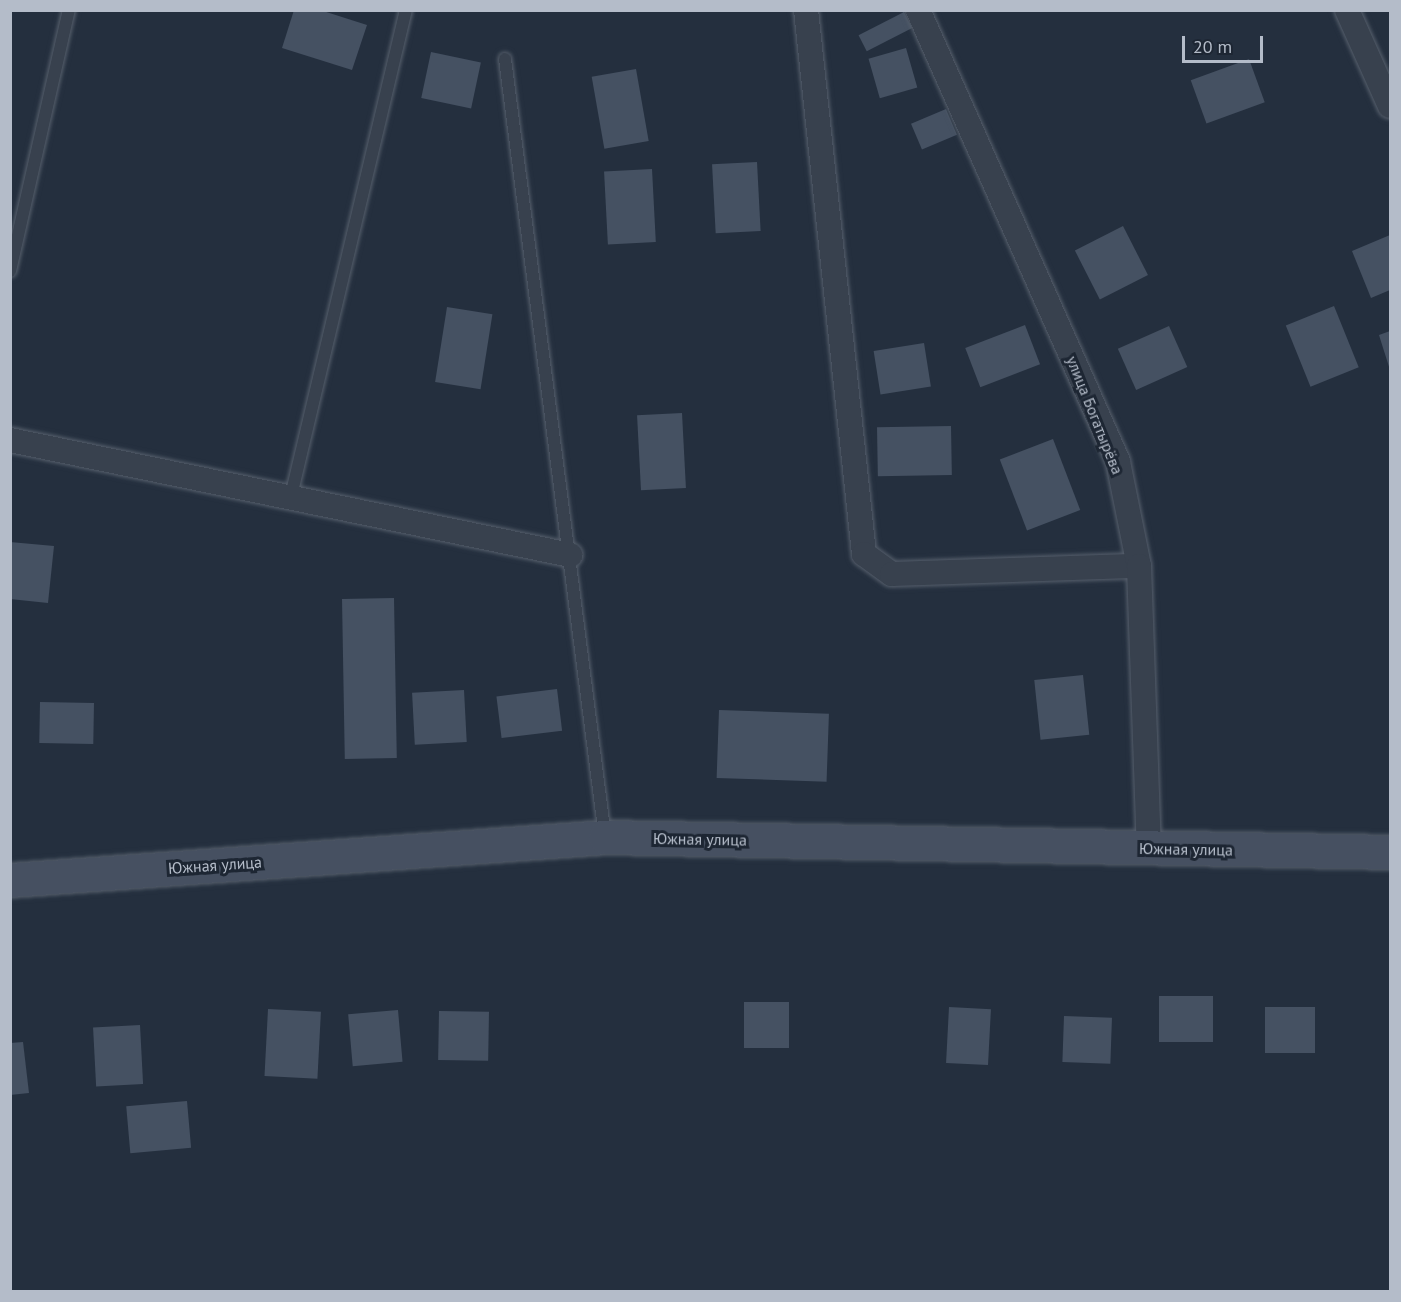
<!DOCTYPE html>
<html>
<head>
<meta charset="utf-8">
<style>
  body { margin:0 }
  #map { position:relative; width:1401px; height:1302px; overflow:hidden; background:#242f3e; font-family:"PT Sans",sans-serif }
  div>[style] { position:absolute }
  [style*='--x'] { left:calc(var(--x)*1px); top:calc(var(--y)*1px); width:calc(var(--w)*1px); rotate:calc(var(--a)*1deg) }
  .building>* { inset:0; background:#455162; transform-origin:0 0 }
  .roads { filter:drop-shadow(0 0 2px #565f6c) drop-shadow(0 0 2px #565f6c) }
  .lane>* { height:12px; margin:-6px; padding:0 6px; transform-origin:6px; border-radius:6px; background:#38414e }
  .street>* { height:24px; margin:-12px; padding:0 12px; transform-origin:12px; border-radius:12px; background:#38414e }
  .secondary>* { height:33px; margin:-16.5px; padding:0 16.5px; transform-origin:16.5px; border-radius:16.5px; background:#465061 }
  span { translate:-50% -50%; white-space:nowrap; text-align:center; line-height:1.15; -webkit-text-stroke:6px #1d2633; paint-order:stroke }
  .street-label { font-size:16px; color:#b4bcc9 }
  .frame { position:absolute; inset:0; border:12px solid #b4bcc9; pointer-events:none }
  .scale { position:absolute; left:1182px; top:36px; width:81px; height:27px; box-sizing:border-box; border:3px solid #b4bcc9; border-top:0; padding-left:8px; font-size:18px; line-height:21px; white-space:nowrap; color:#b4bcc9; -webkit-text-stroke:4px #1d2633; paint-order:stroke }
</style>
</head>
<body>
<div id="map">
  <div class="building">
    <div style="clip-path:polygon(294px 10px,320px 10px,367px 25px,352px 70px,282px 48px)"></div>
    <div style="left:904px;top:12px;width:18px;height:51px;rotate:63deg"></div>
    <div style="left:906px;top:48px;width:41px;height:39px;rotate:74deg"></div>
    <div style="left:431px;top:52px;width:51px;height:47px;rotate:12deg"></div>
    <div style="left:1249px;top:59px;width:46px;height:62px;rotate:70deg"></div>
    <div style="left:636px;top:69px;width:73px;height:45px;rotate:80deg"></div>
    <div style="left:946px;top:109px;width:28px;height:38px;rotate:67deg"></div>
    <div style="left:757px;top:162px;width:69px;height:45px;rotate:87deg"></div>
    <div style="left:652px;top:169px;width:73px;height:48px;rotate:87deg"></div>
    <div style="left:1123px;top:226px;width:55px;height:54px;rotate:63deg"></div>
    <div style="clip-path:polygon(1390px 235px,1390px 290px,1371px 298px,1352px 251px)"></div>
    <div style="left:1334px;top:306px;width:66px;height:52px;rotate:68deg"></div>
    <div style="left:447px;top:307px;width:46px;height:76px;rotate:9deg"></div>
    <div style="left:1025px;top:325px;width:42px;height:64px;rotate:69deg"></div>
    <div style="left:1169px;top:326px;width:45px;height:56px;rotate:66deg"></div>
    <div style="clip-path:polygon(1390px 331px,1390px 370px,1379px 335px)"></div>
    <div style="left:924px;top:343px;width:44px;height:51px;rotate:81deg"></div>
    <div style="left:682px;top:413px;width:75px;height:45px;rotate:87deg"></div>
    <div style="left:951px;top:426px;width:49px;height:74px;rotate:89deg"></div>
    <div style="left:1053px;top:439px;width:76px;height:57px;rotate:69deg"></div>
    <div style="clip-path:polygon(10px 542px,54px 546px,48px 603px,10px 599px)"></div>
    <div style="left:394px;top:598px;width:160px;height:52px;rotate:89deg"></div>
    <div style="left:1083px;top:675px;width:60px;height:49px;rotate:84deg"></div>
    <div style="left:557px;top:689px;width:42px;height:61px;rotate:83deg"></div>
    <div style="left:464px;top:690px;width:52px;height:52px;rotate:87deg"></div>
    <div style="left:40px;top:702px;width:54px;height:41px;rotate:1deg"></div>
    <div style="left:719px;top:710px;width:110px;height:68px;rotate:2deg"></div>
    <div style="left:1159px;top:996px;width:54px;height:46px"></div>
    <div style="left:744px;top:1002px;width:45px;height:46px"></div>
    <div style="left:949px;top:1007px;width:42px;height:56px;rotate:3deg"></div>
    <div style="left:1265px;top:1007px;width:50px;height:46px"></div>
    <div style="left:268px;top:1009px;width:53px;height:67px;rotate:3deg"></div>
    <div style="left:398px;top:1010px;width:52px;height:50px;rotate:85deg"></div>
    <div style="left:439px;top:1011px;width:50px;height:49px;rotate:1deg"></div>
    <div style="left:1064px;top:1016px;width:48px;height:46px;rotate:2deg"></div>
    <div style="left:140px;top:1025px;width:59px;height:47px;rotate:87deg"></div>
    <div style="clip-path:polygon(23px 1042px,29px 1093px,10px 1095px,10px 1043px)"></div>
    <div style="left:187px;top:1101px;width:47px;height:61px;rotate:85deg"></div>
  </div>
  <div class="roads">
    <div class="lane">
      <div style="--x:505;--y:59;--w:783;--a:82.67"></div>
      <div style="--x:10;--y:271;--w:268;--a:-77.3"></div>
      <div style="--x:291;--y:496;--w:499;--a:-76.7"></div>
    </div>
    <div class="street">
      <div style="--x:806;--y:10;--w:547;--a:83.91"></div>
      <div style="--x:864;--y:554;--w:34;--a:36"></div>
      <div style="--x:892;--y:574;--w:247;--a:-1.9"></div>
      <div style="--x:918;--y:10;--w:494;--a:66.1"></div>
      <div style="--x:1118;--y:462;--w:106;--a:78.6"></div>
      <div style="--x:1139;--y:566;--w:283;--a:88"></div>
      <div style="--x:1347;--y:10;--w:105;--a:65.9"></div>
      <div style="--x:10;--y:440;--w:572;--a:11.6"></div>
    </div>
    <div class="secondary">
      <div style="--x:10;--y:880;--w:597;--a:-4.13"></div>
      <div style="--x:605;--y:837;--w:785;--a:1.09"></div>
    </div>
  </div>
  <div class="street-label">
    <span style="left:1095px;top:415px;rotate:68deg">улица Богатырёва</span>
    <span style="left:700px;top:839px;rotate:1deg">Южная улица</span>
    <span style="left:1186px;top:849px;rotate:1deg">Южная улица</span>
    <span style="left:215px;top:865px;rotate:-4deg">Южная улица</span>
  </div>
  <div class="frame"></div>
  <div class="scale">20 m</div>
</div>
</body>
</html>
